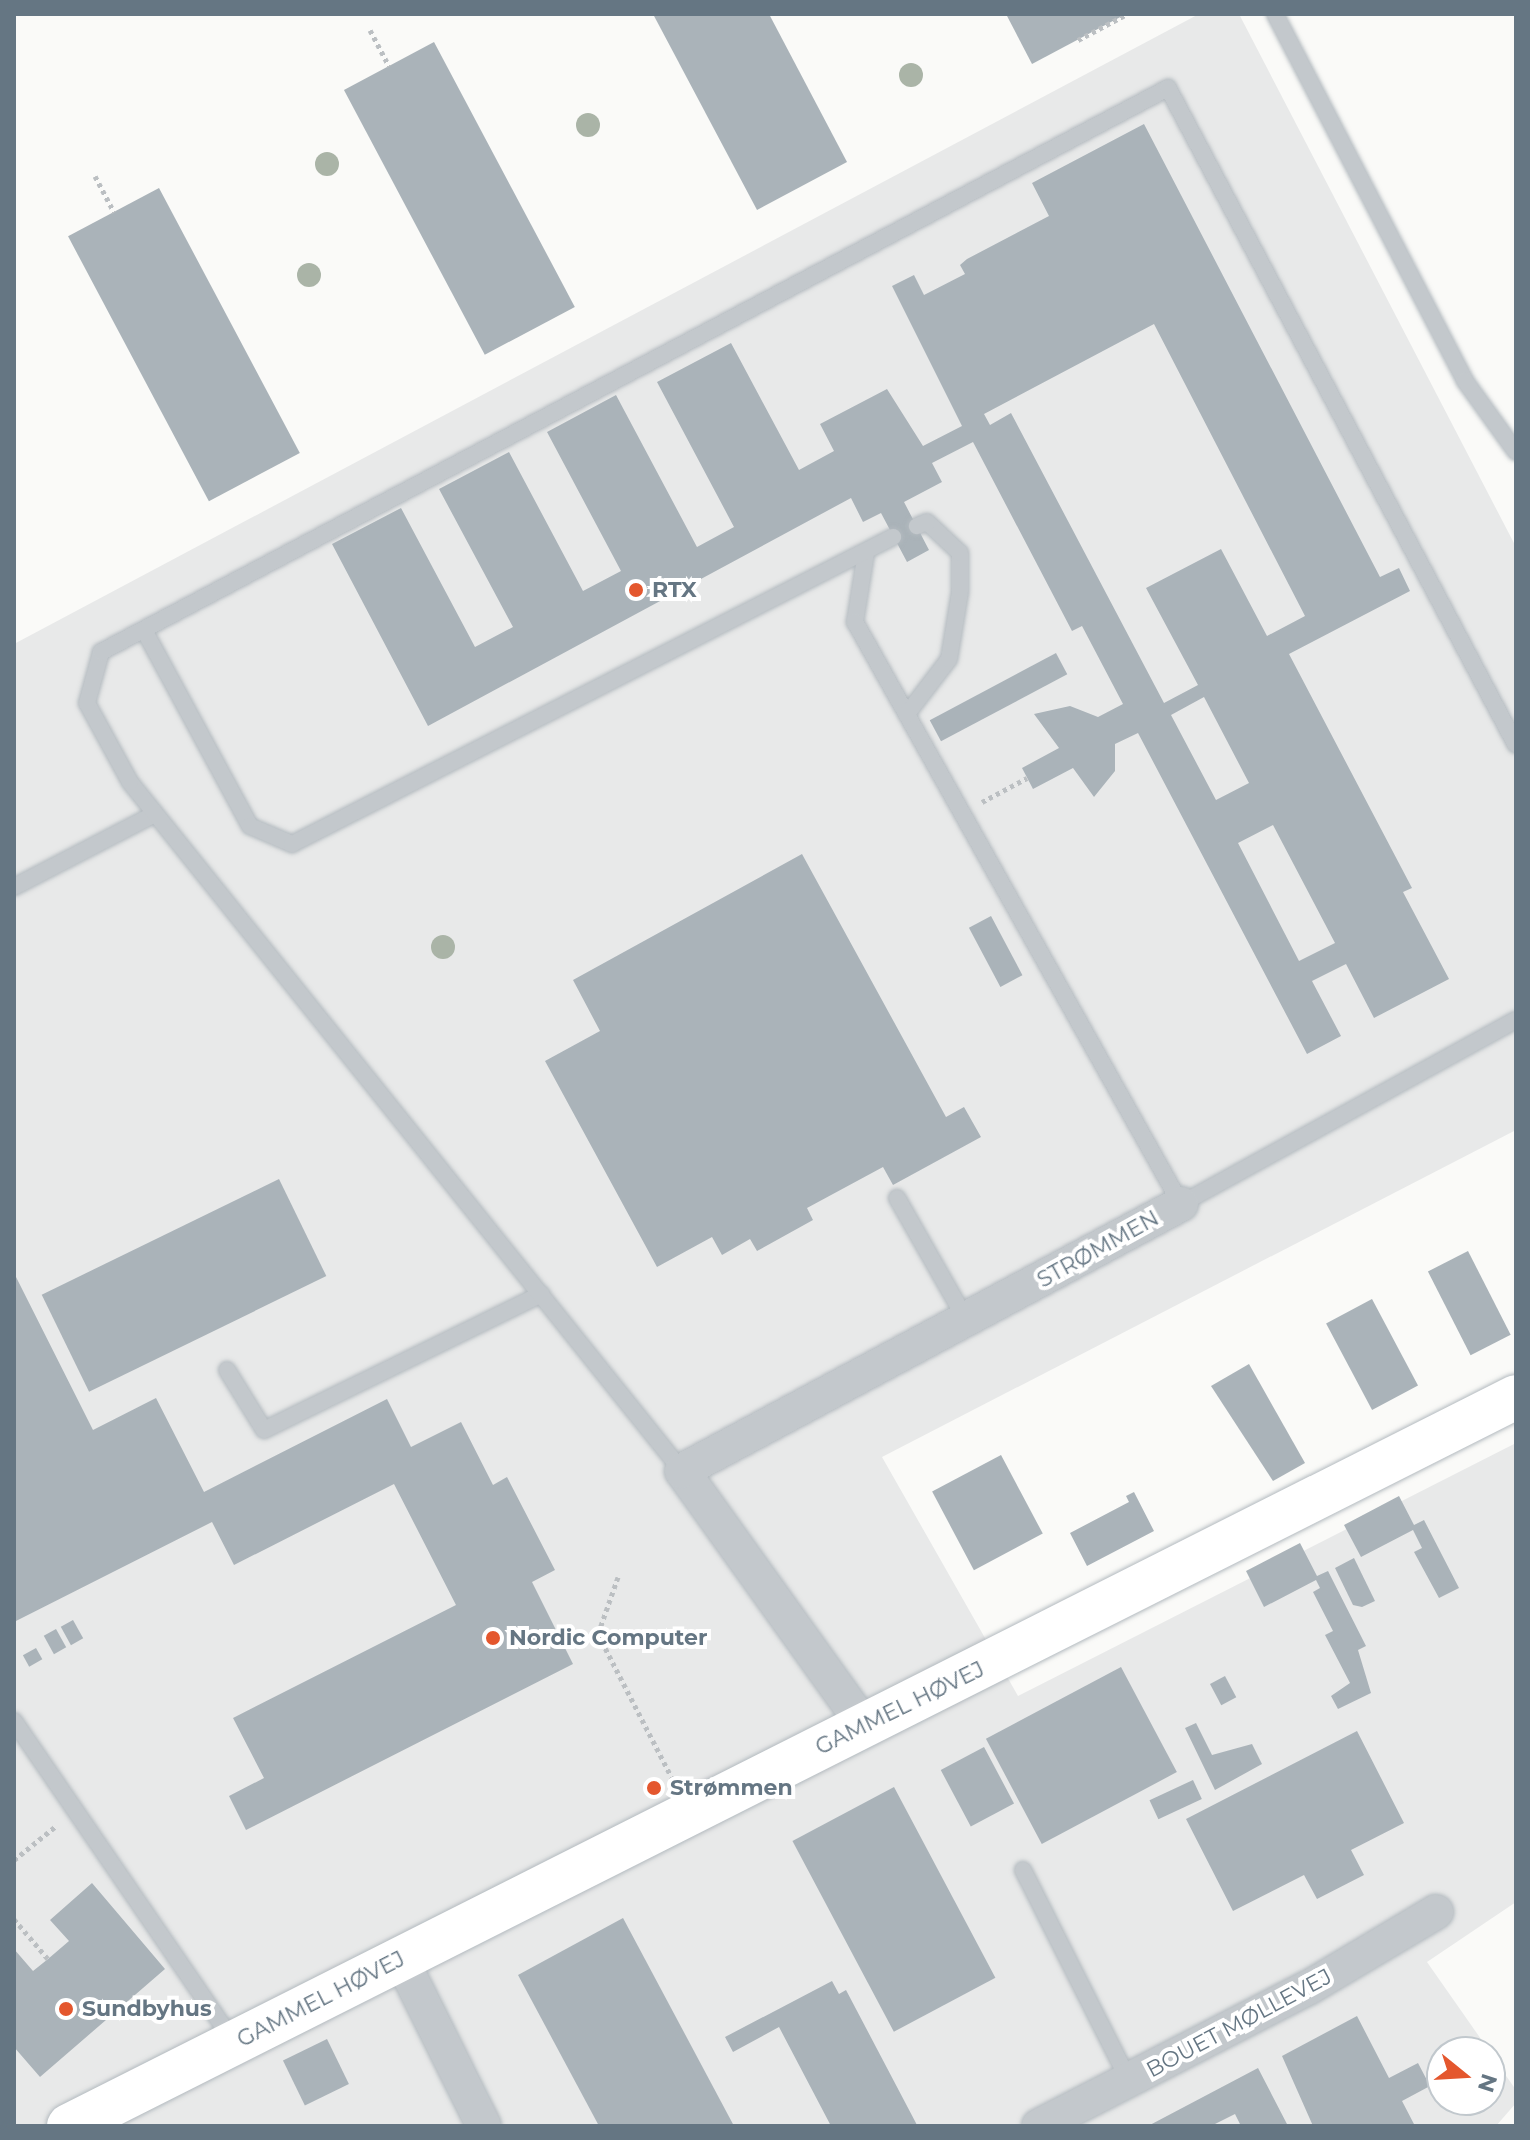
<!DOCTYPE html>
<html>
<head>
<meta charset="utf-8">
<style>
  body { margin:0 }
  #map { position:relative; width:1530px; height:2140px; overflow:hidden; background:#fafaf8; font-family:Montserrat,sans-serif }
  div>[style] { position:absolute }
  [style*='--x'] { left:calc(var(--x)*1px); top:calc(var(--y)*1px); width:calc(var(--w)*1px); rotate:calc(var(--a)*1deg) }
  .built>* { inset:0; background:#e8e9e9 }
  .building>* { inset:0; background:#aab3b9; transform-origin:0 0 }
  .path>* { height:5px; margin-top:-2.5px; transform-origin:0; background:repeating-linear-gradient(90deg,#bbbfc2 0 4px,transparent 0 8px) }
  .roads { filter:drop-shadow(0 0 2px #b3babf) drop-shadow(0 0 2px #b3babf) }
  .lane>* { height:16px; margin:-8px; padding:0 8px; transform-origin:8px; border-radius:8px; background:#c3c8cc }
  .street>* { height:34px; margin:-17px; padding:0 17px; transform-origin:17px; border-radius:17px; background:#c3c8cc }
  .secondary>* { height:44px; margin:-22px; padding:0 22px; transform-origin:22px; border-radius:22px; background:#fff }
  .trees>* { width:24px; height:24px; margin:-12px; border-radius:50%; background:#aab4a7 }
  .dots>* { width:22px; height:22px; translate:-50% -50%; box-sizing:border-box; border:4px solid #fff; border-radius:50% }
  span { translate:-50% -50%; white-space:nowrap; text-align:center; line-height:1.15; -webkit-text-stroke:8px #fff; paint-order:stroke }
  .poi-label { font-size:22px; color:#657683; font-weight:700 }
  .left { translate:0 -50%; text-align:left }
  .street-label { font-size:22px; color:#657683 }
  .frame { position:absolute; inset:0; border:16px solid #657683; pointer-events:none }
  .north { position:absolute; left:1426px; top:2036px; width:80px; height:80px; box-sizing:border-box; background:#fff; border:2px solid #c1c8cd; border-radius:50%; rotate:108deg; font-size:22px; font-weight:700; line-height:32px; text-align:center; color:#657683 }
  .north::after { content:''; display:block; margin:auto; width:28px; height:36px; background:#e4572e; clip-path:polygon(50% 0,100% 100%,50% 72%,0 100%) }
</style>
</head>
<body>
<div id="map">
  <div class="built">
    <div style="clip-path:polygon(1199px 14px,1239px 14px,1516px 547px,1516px 1130px,882px 1457px,1018px 1696px,1516px 1443px,1516px 1902px,1427px 1962px,1490px 2052px,1442px 2052px,1442px 2100px,1490px 2100px,1490px 2053px,1516px 2090px,1516px 2103px,1496px 2126px,14px 2126px,14px 644px)"></div>
  </div>
  <div class="building">
    <div style="clip-path:polygon(653px 14px,769px 14px,847px 162px,757px 210px)"></div>
    <div style="clip-path:polygon(1006px 14px,1126px 14px,1032px 64px)"></div>
    <div style="left:434px;top:42px;width:300px;height:102px;rotate:62deg"></div>
    <div style="clip-path:polygon(evenodd,1144px 124px,1380px 577px,1399px 568px,1410px 591px,1289px 654px,1412px 888px,1403px 892px,1449px 979px,1374px 1018px,1346px 964px,1312px 981px,1341px 1036px,1307px 1054px,1138px 733px,1115px 744px,1115px 771px,1094px 797px,1073px 768px,1033px 789px,1022px 768px,1059px 748px,1034px 714px,1070px 706px,1098px 717px,1123px 704px,1082px 626px,1072px 631px,973px 442px,932px 463px,942px 482px,904px 502px,929px 550px,907px 562px,881px 513px,863px 522px,851px 498px,428px 726px,332px 544px,401px 508px,475px 647px,513px 627px,439px 489px,509px 452px,583px 591px,621px 571px,547px 432px,616px 395px,697px 547px,734px 527px,657px 382px,731px 343px,799px 470px,834px 451px,820px 424px,887px 389px,923px 446px,962px 426px,892px 286px,914px 275px,924px 295px,965px 274px,960px 265px,967px 259px,1049px 216px,1032px 183px,1144px 124px,1154px 324px,1305px 616px,1267px 636px,1221px 549px,1146px 588px,1198px 685px,1164px 703px,1011px 413px,990px 425px,984px 414px,1154px 324px,1144px 124px,1204px 697px,1249px 783px,1216px 800px,1171px 715px,1204px 697px,1144px 124px,1273px 825px,1335px 943px,1299px 961px,1238px 843px,1273px 825px)"></div>
    <div style="left:159px;top:188px;width:300px;height:103px;rotate:62deg"></div>
    <div style="left:1056px;top:653px;width:24px;height:143px;rotate:62deg"></div>
    <div style="clip-path:polygon(802px 854px,946px 1117px,964px 1107px,981px 1137px,893px 1185px,883px 1167px,807px 1208px,813px 1220px,757px 1251px,750px 1239px,722px 1255px,712px 1237px,657px 1267px,545px 1061px,600px 1031px,573px 980px)"></div>
    <div style="left:991px;top:916px;width:67px;height:25px;rotate:62deg"></div>
    <div style="left:279px;top:1179px;width:108px;height:264px;rotate:64deg"></div>
    <div style="left:1468px;top:1251px;width:94px;height:45px;rotate:63deg"></div>
    <div style="clip-path:polygon(14px 1273px,93px 1430px,156px 1398px,204px 1492px,387px 1399px,411px 1447px,461px 1422px,493px 1485px,507px 1477px,555px 1570px,532px 1582px,573px 1664px,246px 1830px,229px 1796px,264px 1778px,233px 1718px,456px 1605px,394px 1484px,234px 1565px,212px 1522px,14px 1622px)"></div>
    <div style="left:1372px;top:1299px;width:98px;height:52px;rotate:62deg"></div>
    <div style="clip-path:polygon(1249px 1364px,1305px 1463px,1273px 1481px,1211px 1386px)"></div>
    <div style="left:1001px;top:1455px;width:89px;height:78px;rotate:62deg"></div>
    <div style="clip-path:polygon(1134px 1492px,1154px 1531px,1087px 1566px,1070px 1533px,1129px 1502px,1126px 1496px)"></div>
    <div style="clip-path:polygon(1399px 1496px,1414px 1525px,1424px 1520px,1459px 1588px,1439px 1598px,1414px 1552px,1422px 1548px,1413px 1530px,1361px 1557px,1344px 1525px)"></div>
    <div style="clip-path:polygon(1300px 1543px,1317px 1576px,1328px 1571px,1366px 1646px,1358px 1650px,1371px 1693px,1338px 1709px,1331px 1696px,1350px 1683px,1325px 1635px,1333px 1631px,1313px 1592px,1320px 1588px,1316px 1580px,1264px 1607px,1246px 1571px)"></div>
    <div style="clip-path:polygon(1354px 1558px,1375px 1601px,1362px 1607px,1353px 1605px,1335px 1568px)"></div>
    <div style="left:73px;top:1620px;width:21px;height:14px;rotate:61deg"></div>
    <div style="left:56px;top:1629px;width:21px;height:14px;rotate:61deg"></div>
    <div style="left:36px;top:1648px;width:13px;height:15px;rotate:61deg"></div>
    <div style="left:1121px;top:1667px;width:119px;height:153px;rotate:62deg"></div>
    <div style="left:1225px;top:1676px;width:24px;height:17px;rotate:62deg"></div>
    <div style="clip-path:polygon(1196px 1723px,1212px 1755px,1252px 1744px,1262px 1764px,1215px 1790px,1185px 1728px)"></div>
    <div style="clip-path:polygon(1357px 1731px,1404px 1823px,1351px 1850px,1364px 1875px,1317px 1899px,1304px 1875px,1233px 1911px,1186px 1819px)"></div>
    <div style="left:984px;top:1747px;width:64px;height:49px;rotate:62deg"></div>
    <div style="left:1193px;top:1780px;width:21px;height:48px;rotate:65deg"></div>
    <div style="left:894px;top:1787px;width:216px;height:115px;rotate:62deg"></div>
    <div style="clip-path:polygon(92px 1883px,165px 1969px,40px 2077px,14px 2047px,14px 1949px,33px 1971px,48px 1959px,69px 1941px,50px 1920px)"></div>
    <div style="clip-path:polygon(623px 1918px,734px 2126px,599px 2126px,518px 1975px)"></div>
    <div style="clip-path:polygon(832px 1981px,839px 1994px,846px 1990px,917px 2125px,831px 2126px,779px 2027px,733px 2052px,725px 2037px)"></div>
    <div style="clip-path:polygon(1357px 2016px,1389px 2078px,1418px 2063px,1430px 2086px,1402px 2101px,1415px 2126px,1313px 2126px,1282px 2056px)"></div>
    <div style="left:327px;top:2039px;width:50px;height:49px;rotate:64deg"></div>
    <div style="clip-path:polygon(1258px 2068px,1288px 2126px,1241px 2126px,1235px 2114px,1211px 2126px,1148px 2126px)"></div>
  </div>
  <div class="path">
    <div style="--x:370;--y:30;--w:41;--a:62.2"></div>
    <div style="--x:1078;--y:40;--w:55;--a:-28"></div>
    <div style="--x:95;--y:176;--w:41;--a:62.2"></div>
    <div style="--x:982;--y:802;--w:51;--a:-28.1"></div>
    <div style="--x:618;--y:1577;--w:60;--a:109.3"></div>
    <div style="--x:598;--y:1634;--w:162;--a:62.8"></div>
    <div style="--x:14;--y:1860;--w:54;--a:-39"></div>
    <div style="--x:14;--y:1919;--w:52;--a:49.6"></div>
  </div>
  <div class="roads">
    <div class="lane">
      <div style="--x:1275;--y:14;--w:413;--a:62.6"></div>
      <div style="--x:1465;--y:381;--w:87;--a:54.3"></div>
      <div style="--x:866;--y:553;--w:70;--a:99.1"></div>
      <div style="--x:855;--y:622;--w:667;--a:60.75"></div>
      <div style="--x:1181;--y:1204;--w:382;--a:-28.8"></div>
      <div style="--x:144;--y:630;--w:223;--a:61.6"></div>
      <div style="--x:250;--y:826;--w:46;--a:23.2"></div>
      <div style="--x:292;--y:844;--w:675;--a:-27.06"></div>
      <div style="--x:907;--y:714;--w:69;--a:-52.6"></div>
      <div style="--x:949;--y:659;--w:68;--a:-80.7"></div>
      <div style="--x:960;--y:592;--w:39;--a:-90"></div>
      <div style="--x:960;--y:553;--w:45;--a:-136.8"></div>
      <div style="--x:927;--y:522;--w:11;--a:158"></div>
      <div style="--x:14;--y:887;--w:159;--a:-27.4"></div>
      <div style="--x:897;--y:1198;--w:142;--a:60.4"></div>
      <div style="--x:227;--y:1370;--w:70;--a:58.3"></div>
      <div style="--x:264;--y:1430;--w:309;--a:-26.1"></div>
      <div style="--x:682;--y:1471;--w:883;--a:-128.7"></div>
      <div style="--x:130;--y:782;--w:90;--a:-118.6"></div>
      <div style="--x:87;--y:703;--w:53;--a:-74.6"></div>
      <div style="--x:101;--y:652;--w:1207;--a:-27.86"></div>
      <div style="--x:1168;--y:88;--w:743;--a:62.09"></div>
      <div style="--x:14;--y:1721;--w:389;--a:55.6"></div>
      <div style="--x:1023;--y:1870;--w:236;--a:63.3"></div>
    </div>
    <div class="street">
      <div style="--x:864;--y:1725;--w:312;--a:-125.6"></div>
      <div style="--x:682;--y:1471;--w:566;--a:-28.15"></div>
      <div style="--x:401;--y:1959;--w:186;--a:63.6"></div>
      <div style="--x:1039;--y:2126;--w:302;--a:-27.2"></div>
      <div style="--x:1308;--y:1988;--w:149;--a:-30.7"></div>
    </div>
    <div class="secondary">
      <div style="--x:69;--y:2126;--w:1620;--a:-26.74"></div>
    </div>
  </div>
  <div class="trees">
    <div style="left:911px;top:75px"></div>
    <div style="left:588px;top:125px"></div>
    <div style="left:327px;top:164px"></div>
    <div style="left:309px;top:275px"></div>
    <div style="left:443px;top:947px"></div>
  </div>
  <div class="dots">
    <div style="left:636px;top:590px;background:#e4572e"></div>
    <div style="left:493px;top:1638px;background:#e4572e"></div>
    <div style="left:654px;top:1788px;background:#e4572e"></div>
    <div style="left:66px;top:2009px;background:#e4572e"></div>
  </div>
  <div class="poi-label">
    <span class="left" style="left:652px;top:590px">RTX</span>
    <span class="left" style="left:509px;top:1638px">Nordic Computer</span>
    <span class="left" style="left:670px;top:1788px">Strømmen</span>
    <span class="left" style="left:82px;top:2009px">Sundbyhus</span>
  </div>
  <div class="street-label">
    <span style="left:1098px;top:1249px;rotate:-29deg">STRØMMEN</span>
    <span style="left:900px;top:1708px;rotate:-26deg">GAMMEL HØVEJ</span>
    <span style="left:321px;top:1999px;rotate:-27deg">GAMMEL HØVEJ</span>
    <span style="left:1239px;top:2023px;rotate:-28deg">BOUET MØLLEVEJ</span>
  </div>
  <div class="frame"></div>
  <div class="north">N</div>
</div>
</body>
</html>
